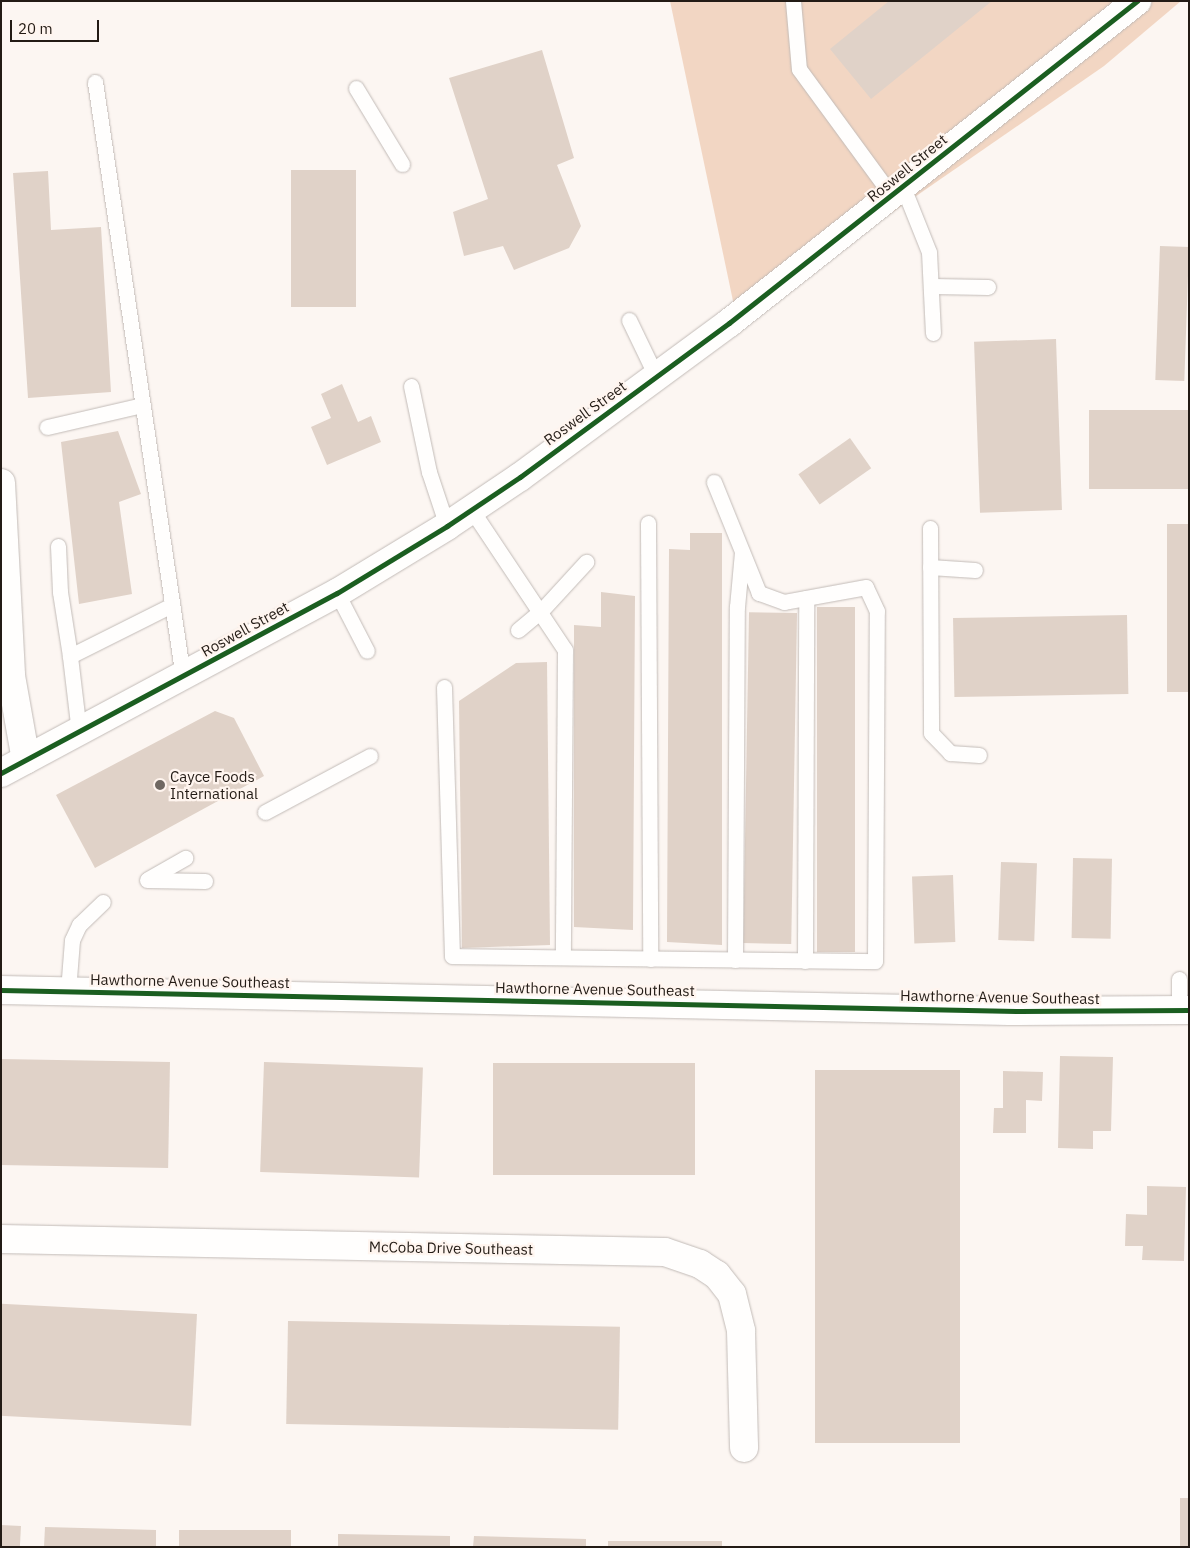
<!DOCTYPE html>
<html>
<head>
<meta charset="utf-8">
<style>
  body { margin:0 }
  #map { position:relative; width:1190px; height:1548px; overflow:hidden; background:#fcf6f2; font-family:"IBM Plex Sans",sans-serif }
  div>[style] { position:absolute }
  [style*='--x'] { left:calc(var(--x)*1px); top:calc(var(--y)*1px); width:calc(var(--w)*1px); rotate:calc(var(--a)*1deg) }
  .green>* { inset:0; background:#f2d6c3 }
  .building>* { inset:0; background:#e0d2c8; transform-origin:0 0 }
  .roads { filter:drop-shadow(0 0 1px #c2bbb7) drop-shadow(0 0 1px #c2bbb7) }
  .service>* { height:15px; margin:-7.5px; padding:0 7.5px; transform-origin:7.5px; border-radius:7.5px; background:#fffefd }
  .minor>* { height:28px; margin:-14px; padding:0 14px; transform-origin:14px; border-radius:14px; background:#fffefd }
  .tertiary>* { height:28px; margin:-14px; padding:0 14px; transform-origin:14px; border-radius:14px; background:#fffefd }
  .cycleway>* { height:5px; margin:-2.5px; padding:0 2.5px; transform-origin:2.5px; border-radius:2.5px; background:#1b5e20 }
  .dots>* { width:14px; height:14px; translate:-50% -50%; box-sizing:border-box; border:2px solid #fff5ef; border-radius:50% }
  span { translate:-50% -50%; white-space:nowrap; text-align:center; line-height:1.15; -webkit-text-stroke:4.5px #fff5ef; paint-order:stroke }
  .street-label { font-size:15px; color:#231b15 }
  .poi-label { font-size:15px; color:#231b15 }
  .left { translate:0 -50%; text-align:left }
  .frame { position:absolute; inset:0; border:2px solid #231b15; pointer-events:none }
  .scale { position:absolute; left:10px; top:20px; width:89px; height:22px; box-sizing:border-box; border:2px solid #231b15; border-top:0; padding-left:6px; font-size:15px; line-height:18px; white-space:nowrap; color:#231b15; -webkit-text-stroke:4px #fff5ef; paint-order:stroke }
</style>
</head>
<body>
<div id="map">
  <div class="green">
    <div style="clip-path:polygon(670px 1px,1181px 1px,1104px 66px,737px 320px)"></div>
  </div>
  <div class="building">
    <div style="clip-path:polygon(889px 1px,992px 1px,871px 99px,830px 49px)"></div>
    <div style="clip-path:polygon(542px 50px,574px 158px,557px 165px,581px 226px,569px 248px,514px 270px,503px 246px,464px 256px,453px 212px,488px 199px,449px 78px)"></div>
    <div style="left:291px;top:170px;width:65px;height:137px"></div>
    <div style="clip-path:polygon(48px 171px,51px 230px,101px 227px,111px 392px,28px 398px,13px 173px)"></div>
    <div style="left:1160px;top:246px;width:29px;height:134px;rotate:2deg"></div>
    <div style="left:1056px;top:339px;width:171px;height:82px;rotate:88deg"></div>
    <div style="clip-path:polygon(342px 384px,358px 422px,371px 416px,381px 442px,327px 465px,311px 427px,331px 418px,321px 394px)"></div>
    <div style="left:1089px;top:410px;width:100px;height:79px"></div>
    <div style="clip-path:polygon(118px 431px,141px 494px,119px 502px,132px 594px,79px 604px,61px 442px)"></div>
    <div style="left:850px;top:438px;width:37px;height:63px;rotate:55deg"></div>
    <div style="left:1167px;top:524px;width:22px;height:168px"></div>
    <div style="clip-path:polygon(690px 533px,722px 533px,722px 945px,667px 942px,669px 549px,690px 550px)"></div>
    <div style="clip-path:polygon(601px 592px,635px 596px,633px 930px,574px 927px,574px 625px,601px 627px)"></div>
    <div style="left:817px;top:607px;width:38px;height:345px"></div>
    <div style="left:797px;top:613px;width:331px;height:48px;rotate:91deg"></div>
    <div style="left:1127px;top:615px;width:79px;height:174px;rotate:89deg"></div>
    <div style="clip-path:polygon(547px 662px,550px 945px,462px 948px,459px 701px,516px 663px)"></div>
    <div style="clip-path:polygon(215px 711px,234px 718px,264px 776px,95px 868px,56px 795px)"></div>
    <div style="left:1073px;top:858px;width:39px;height:80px;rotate:1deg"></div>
    <div style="left:1001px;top:862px;width:36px;height:78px;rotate:2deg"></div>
    <div style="left:953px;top:875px;width:67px;height:41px;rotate:88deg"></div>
    <div style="clip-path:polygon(1060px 1056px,1113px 1057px,1111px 1131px,1093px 1131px,1093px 1149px,1058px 1148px)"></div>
    <div style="left:1px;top:1059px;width:169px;height:106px;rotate:1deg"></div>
    <div style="left:264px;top:1062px;width:159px;height:110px;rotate:2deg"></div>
    <div style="left:493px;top:1063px;width:202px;height:112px"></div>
    <div style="left:815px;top:1070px;width:145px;height:373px"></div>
    <div style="clip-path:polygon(1003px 1071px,1043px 1072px,1042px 1101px,1026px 1100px,1026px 1133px,993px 1133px,994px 1108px,1003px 1108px)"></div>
    <div style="clip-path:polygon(1147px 1186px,1186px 1187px,1184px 1261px,1142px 1260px,1143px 1246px,1125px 1246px,1126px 1214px,1147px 1215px)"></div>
    <div style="left:197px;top:1314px;width:112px;height:196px;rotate:93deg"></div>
    <div style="left:288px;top:1321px;width:332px;height:103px;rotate:1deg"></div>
    <div style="left:1180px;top:1498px;width:9px;height:49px"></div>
    <div style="left:1px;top:1525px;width:20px;height:22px;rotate:3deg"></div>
    <div style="clip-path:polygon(45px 1527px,156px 1530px,156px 1547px,44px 1547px)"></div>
    <div style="left:291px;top:1530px;width:17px;height:112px;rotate:90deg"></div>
    <div style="clip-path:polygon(338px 1534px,450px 1536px,450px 1547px,338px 1547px)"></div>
    <div style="clip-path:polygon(474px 1536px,586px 1539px,586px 1547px,473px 1547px)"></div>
    <div style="left:608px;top:1541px;width:114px;height:6px"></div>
  </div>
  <div class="roads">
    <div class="service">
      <div style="--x:793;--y:1;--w:68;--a:85"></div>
      <div style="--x:799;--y:69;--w:157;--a:53.8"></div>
      <div style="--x:95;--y:82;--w:601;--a:81.59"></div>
      <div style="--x:356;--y:88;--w:89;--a:58.8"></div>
      <div style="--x:903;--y:187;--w:70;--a:68.2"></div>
      <div style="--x:929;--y:252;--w:81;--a:87.2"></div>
      <div style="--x:933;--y:286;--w:55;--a:1"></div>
      <div style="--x:629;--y:320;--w:62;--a:64.3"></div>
      <div style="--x:411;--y:386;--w:88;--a:78.2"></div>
      <div style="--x:429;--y:472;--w:57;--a:71.6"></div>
      <div style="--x:47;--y:427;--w:98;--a:-13"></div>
      <div style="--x:471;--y:509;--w:169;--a:56.3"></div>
      <div style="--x:565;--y:650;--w:307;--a:90.4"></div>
      <div style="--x:648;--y:523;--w:436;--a:89.7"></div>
      <div style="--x:930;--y:528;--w:205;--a:89.7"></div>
      <div style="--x:931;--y:733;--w:28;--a:46"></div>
      <div style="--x:950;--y:753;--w:29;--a:4"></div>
      <div style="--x:58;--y:546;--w:46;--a:87.5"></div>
      <div style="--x:60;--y:592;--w:65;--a:81.1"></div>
      <div style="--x:930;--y:567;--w:45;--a:3.8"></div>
      <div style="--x:337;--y:593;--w:65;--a:62.7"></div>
      <div style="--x:518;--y:630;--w:30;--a:-40"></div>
      <div style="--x:541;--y:611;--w:67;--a:-47.4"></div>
      <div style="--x:444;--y:687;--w:269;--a:88.3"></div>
      <div style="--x:452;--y:956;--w:423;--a:0.7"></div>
      <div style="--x:875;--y:961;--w:350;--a:-89.7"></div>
      <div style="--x:877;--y:611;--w:26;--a:-115"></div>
      <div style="--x:866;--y:587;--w:83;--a:169.6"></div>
      <div style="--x:784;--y:602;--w:27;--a:-160"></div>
      <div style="--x:759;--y:593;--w:120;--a:-112.1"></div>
      <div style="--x:79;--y:732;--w:77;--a:-96.8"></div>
      <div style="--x:70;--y:656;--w:114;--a:-26.6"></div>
      <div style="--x:265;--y:812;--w:119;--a:-28.1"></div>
      <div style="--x:148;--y:879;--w:43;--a:-29.6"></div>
      <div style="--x:147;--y:880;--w:58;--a:1"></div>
      <div style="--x:735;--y:960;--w:353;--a:-89.7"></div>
      <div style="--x:737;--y:607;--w:55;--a:-84.8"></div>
      <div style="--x:805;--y:961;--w:363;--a:-89.8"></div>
      <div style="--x:1179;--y:979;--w:31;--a:90"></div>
      <div style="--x:68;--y:991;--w:51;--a:-85.5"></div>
      <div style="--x:72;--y:940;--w:17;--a:-65"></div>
      <div style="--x:79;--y:925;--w:33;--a:-44"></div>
    </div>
    <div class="minor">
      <div style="--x:1;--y:483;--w:193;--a:87"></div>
      <div style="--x:11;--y:676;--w:85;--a:79.9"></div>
      <div style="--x:1;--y:990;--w:1015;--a:1.19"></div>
      <div style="--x:1016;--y:1011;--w:173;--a:-0.3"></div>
      <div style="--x:1;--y:1239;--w:664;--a:1.12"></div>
      <div style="--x:665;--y:1252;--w:37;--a:19"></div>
      <div style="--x:700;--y:1264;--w:20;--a:33"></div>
      <div style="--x:717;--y:1275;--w:24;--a:52"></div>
      <div style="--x:732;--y:1294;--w:38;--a:76"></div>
      <div style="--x:741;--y:1331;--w:117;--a:88.5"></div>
    </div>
    <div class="tertiary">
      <div style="--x:1;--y:773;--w:381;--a:-28.2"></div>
      <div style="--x:337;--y:593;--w:129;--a:-31.3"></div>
      <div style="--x:447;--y:526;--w:88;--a:-33.9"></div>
      <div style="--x:520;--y:477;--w:260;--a:-36.4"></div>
      <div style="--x:729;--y:323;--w:520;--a:-38.28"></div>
    </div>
  </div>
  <div class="cycleway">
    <div style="--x:1;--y:773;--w:381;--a:-28.2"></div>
    <div style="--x:337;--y:593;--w:129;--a:-31.3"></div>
    <div style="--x:447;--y:526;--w:88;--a:-33.9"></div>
    <div style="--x:520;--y:477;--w:260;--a:-36.4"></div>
    <div style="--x:729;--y:323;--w:520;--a:-38.28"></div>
    <div style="--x:1;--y:990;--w:1015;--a:1.19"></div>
    <div style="--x:1016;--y:1011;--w:173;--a:-0.3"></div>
  </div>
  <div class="dots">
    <div style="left:160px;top:785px;background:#6f6862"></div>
  </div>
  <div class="street-label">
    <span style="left:907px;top:168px;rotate:-39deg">Roswell Street</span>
    <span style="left:585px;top:413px;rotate:-36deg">Roswell Street</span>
    <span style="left:245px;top:629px;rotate:-29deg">Roswell Street</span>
    <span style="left:190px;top:981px;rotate:1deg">Hawthorne Avenue Southeast</span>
    <span style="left:595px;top:989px;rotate:1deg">Hawthorne Avenue Southeast</span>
    <span style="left:1000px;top:997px;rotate:1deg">Hawthorne Avenue Southeast</span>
    <span style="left:451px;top:1248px;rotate:1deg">McCoba Drive Southeast</span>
  </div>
  <div class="poi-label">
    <span class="left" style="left:170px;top:785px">Cayce Foods<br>International</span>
  </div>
  <div class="frame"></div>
  <div class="scale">20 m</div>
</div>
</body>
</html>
